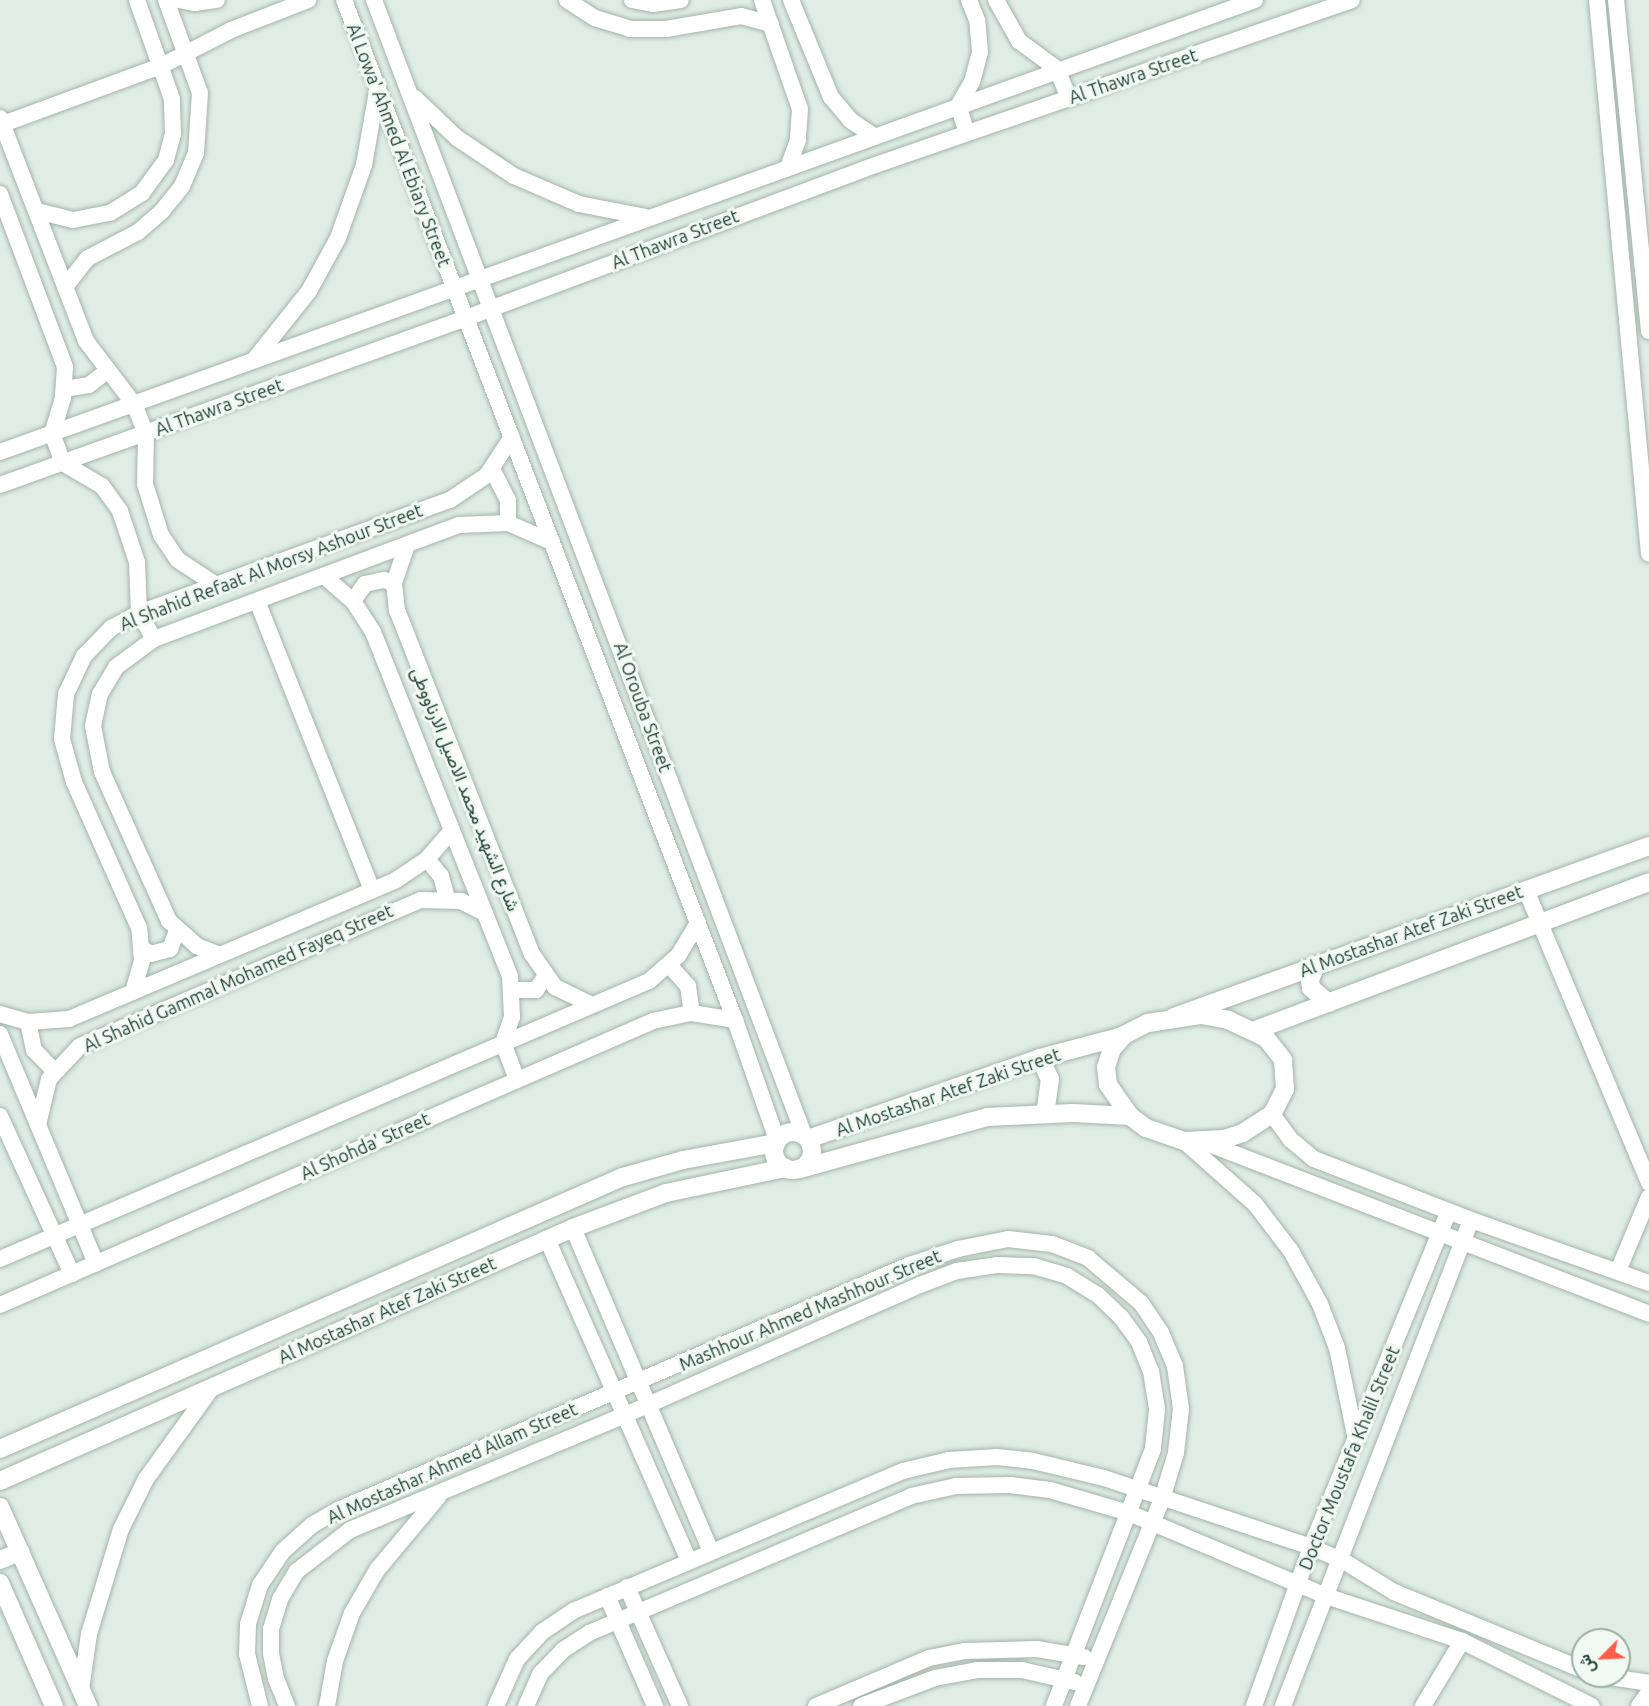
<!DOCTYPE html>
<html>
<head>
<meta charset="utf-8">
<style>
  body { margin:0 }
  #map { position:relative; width:1649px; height:1706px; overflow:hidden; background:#e0ede5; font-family:Ubuntu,Vazirmatn,sans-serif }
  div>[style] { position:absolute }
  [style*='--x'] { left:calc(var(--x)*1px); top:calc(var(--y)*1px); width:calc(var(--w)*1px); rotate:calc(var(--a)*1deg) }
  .roads { filter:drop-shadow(0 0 2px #a2b5ab) drop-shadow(0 0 2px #a2b5ab) }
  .street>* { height:16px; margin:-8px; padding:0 8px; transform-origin:8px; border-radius:8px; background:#fff }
  .secondary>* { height:18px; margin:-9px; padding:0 9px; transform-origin:9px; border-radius:9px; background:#fff }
  .secondary>.ring { margin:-9px; padding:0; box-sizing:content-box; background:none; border:18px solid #fff; border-radius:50% }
  span { translate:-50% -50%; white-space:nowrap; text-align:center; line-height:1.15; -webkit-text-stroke:6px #f1f9f3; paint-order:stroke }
  .street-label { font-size:18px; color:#1f3f31 }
  .north { position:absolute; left:1571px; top:1628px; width:60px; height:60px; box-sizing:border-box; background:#f1f9f3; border:2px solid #9dafa5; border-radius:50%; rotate:246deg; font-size:16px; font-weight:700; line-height:24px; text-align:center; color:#1f3f31 }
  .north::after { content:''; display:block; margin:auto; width:21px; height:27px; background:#ff5c4b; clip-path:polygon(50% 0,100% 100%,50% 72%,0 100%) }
</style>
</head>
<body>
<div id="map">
  <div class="roads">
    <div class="street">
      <div style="--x:179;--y:0;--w:16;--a:11"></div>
      <div style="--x:195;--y:3;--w:22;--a:-8"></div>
      <div style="--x:344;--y:0;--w:1092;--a:69.03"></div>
      <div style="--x:735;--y:1020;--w:127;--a:70.7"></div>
      <div style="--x:374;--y:0;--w:1214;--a:69.25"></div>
      <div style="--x:567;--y:0;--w:33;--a:33"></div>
      <div style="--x:595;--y:18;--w:37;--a:17"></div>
      <div style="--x:630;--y:29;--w:36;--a:0"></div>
      <div style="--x:666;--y:29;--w:76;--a:-9.8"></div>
      <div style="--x:741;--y:16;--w:31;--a:15"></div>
      <div style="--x:632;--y:0;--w:21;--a:11"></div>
      <div style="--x:653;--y:4;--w:28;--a:-8"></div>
      <div style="--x:762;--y:0;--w:115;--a:70.8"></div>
      <div style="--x:800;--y:109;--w:31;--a:94"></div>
      <div style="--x:798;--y:140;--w:30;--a:110"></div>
      <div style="--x:791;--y:0;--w:105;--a:67.6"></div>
      <div style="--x:831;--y:97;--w:30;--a:50"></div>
      <div style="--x:850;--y:120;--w:30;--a:34"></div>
      <div style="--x:996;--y:0;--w:47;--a:60.7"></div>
      <div style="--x:1019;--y:41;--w:47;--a:36.4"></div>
      <div style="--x:1057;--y:69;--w:31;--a:68"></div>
      <div style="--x:1597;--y:0;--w:556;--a:84.64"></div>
      <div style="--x:1616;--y:0;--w:333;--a:84.3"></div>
      <div style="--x:415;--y:98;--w:58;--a:43.6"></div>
      <div style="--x:457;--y:138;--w:69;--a:33.7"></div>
      <div style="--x:514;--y:176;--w:71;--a:23.3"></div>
      <div style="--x:579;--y:204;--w:67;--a:11.1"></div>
      <div style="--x:0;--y:118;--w:239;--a:68.9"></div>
      <div style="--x:86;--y:341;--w:79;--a:52.7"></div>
      <div style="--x:134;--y:404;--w:32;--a:68"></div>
      <div style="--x:146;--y:434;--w:50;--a:91.1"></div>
      <div style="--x:145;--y:484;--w:53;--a:72.6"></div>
      <div style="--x:161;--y:535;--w:30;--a:56"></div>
      <div style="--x:178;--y:560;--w:45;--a:33.3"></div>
      <div style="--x:3;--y:124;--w:171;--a:-20.2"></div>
      <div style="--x:163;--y:65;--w:76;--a:-27.2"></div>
      <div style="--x:231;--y:30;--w:83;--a:-21.3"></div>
      <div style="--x:967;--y:133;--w:28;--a:-108"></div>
      <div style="--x:958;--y:106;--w:28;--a:-60"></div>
      <div style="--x:972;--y:82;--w:31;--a:-75"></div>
      <div style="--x:980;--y:52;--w:32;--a:-95"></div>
      <div style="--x:977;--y:20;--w:22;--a:-112"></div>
      <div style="--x:0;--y:194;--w:185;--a:69.4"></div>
      <div style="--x:65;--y:367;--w:31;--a:94"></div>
      <div style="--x:63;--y:398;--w:37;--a:107"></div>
      <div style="--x:52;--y:433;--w:32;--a:70"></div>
      <div style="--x:63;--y:463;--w:45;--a:30.5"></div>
      <div style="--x:102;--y:486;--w:31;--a:54"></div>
      <div style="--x:120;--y:511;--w:54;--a:71.6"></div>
      <div style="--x:137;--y:562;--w:51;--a:87.8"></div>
      <div style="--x:139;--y:613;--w:30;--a:60"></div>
      <div style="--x:37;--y:211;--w:37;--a:14"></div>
      <div style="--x:73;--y:220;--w:38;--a:-11"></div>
      <div style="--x:110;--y:213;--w:38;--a:-32"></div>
      <div style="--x:142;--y:193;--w:41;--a:-54"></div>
      <div style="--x:166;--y:160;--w:27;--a:-75"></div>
      <div style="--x:173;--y:134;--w:35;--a:-92"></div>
      <div style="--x:172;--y:99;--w:105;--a:-109.5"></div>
      <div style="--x:65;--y:287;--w:37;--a:-52"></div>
      <div style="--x:88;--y:258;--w:56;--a:-27.5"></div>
      <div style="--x:138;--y:232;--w:32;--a:-41"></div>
      <div style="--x:162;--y:211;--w:32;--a:-51"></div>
      <div style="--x:182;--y:186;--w:36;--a:-67"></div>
      <div style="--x:196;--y:153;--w:60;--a:-86.2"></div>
      <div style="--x:200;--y:93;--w:99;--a:-110.1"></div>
      <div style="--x:254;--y:360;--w:88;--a:-51.4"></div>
      <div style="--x:309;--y:291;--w:60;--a:-61.3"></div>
      <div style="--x:338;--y:238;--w:77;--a:-70.4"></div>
      <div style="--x:364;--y:165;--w:75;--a:-80"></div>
      <div style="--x:64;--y:389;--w:25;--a:-9"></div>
      <div style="--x:89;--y:385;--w:24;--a:-38"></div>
      <div style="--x:0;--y:452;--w:1334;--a:-19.81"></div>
      <div style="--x:492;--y:469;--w:35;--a:63"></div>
      <div style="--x:508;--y:500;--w:23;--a:90"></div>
      <div style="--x:0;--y:485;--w:495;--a:-19.7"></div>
      <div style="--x:466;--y:318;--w:425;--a:-20.5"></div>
      <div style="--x:864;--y:169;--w:516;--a:-19.1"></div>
      <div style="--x:407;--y:545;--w:40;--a:108.9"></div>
      <div style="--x:394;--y:583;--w:27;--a:84"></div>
      <div style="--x:397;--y:610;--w:370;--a:68.6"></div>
      <div style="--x:532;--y:954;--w:40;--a:55.1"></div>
      <div style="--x:555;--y:987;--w:41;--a:25.9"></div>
      <div style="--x:324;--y:576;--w:38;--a:41"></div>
      <div style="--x:353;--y:601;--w:37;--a:57"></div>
      <div style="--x:373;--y:632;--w:370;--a:68.3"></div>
      <div style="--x:510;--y:976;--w:41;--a:87.2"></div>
      <div style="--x:512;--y:1017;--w:28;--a:109"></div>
      <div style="--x:503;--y:1043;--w:39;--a:69"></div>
      <div style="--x:257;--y:601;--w:311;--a:68.3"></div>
      <div style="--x:353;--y:601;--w:21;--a:-55"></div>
      <div style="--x:365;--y:584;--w:19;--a:-12"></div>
      <div style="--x:384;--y:580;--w:10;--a:17"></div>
      <div style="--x:427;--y:859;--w:22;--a:51"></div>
      <div style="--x:441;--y:876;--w:23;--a:75"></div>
      <div style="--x:1526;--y:890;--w:318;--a:67.2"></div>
      <div style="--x:143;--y:949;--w:9;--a:32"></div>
      <div style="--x:151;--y:954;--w:20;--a:-15"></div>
      <div style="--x:170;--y:949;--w:19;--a:-69"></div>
      <div style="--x:220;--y:955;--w:25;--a:-159"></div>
      <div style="--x:197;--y:946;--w:38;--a:-138"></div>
      <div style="--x:169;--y:921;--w:163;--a:-114.2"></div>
      <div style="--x:102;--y:772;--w:47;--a:-101.1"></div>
      <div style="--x:93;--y:726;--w:33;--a:-78"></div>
      <div style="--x:100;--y:694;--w:31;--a:-59"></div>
      <div style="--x:116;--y:667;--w:47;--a:-36.4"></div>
      <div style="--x:154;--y:639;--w:326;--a:-20.5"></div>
      <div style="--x:459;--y:525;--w:49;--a:-2.3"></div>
      <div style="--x:508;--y:523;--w:48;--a:23.4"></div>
      <div style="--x:670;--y:966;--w:27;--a:48"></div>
      <div style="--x:688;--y:986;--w:27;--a:82"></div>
      <div style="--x:513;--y:990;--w:23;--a:0"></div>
      <div style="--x:536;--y:990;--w:16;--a:-55"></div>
      <div style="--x:133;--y:992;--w:33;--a:-74"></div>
      <div style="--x:142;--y:960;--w:32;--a:-95"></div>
      <div style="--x:139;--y:928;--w:160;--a:-114"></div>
      <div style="--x:74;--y:782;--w:45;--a:-105.6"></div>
      <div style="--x:62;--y:739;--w:45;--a:-84.9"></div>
      <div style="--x:66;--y:694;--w:42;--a:-64.7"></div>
      <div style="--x:84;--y:656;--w:39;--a:-46"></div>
      <div style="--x:111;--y:628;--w:32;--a:-28"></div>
      <div style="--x:139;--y:613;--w:331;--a:-20"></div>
      <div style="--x:450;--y:500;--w:45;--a:-34"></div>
      <div style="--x:487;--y:475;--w:45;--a:-56.7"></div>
      <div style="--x:0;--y:1014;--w:29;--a:16"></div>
      <div style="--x:28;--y:1022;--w:41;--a:-4.2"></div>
      <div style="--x:69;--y:1019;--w:355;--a:-23"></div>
      <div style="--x:396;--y:880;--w:37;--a:-34"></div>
      <div style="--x:427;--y:859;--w:38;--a:-49"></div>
      <div style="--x:28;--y:1022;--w:29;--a:78"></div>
      <div style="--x:34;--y:1050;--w:29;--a:46"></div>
      <div style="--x:0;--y:1034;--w:249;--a:67.3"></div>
      <div style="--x:1272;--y:1114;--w:31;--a:54"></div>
      <div style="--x:1290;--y:1139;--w:31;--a:40"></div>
      <div style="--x:1314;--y:1159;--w:168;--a:21.2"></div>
      <div style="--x:1471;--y:1220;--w:189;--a:19.5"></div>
      <div style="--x:0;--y:1116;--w:174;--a:65.5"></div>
      <div style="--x:38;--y:1125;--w:47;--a:-76.6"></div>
      <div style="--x:49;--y:1079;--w:45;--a:-46.8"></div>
      <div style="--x:80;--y:1046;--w:370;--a:-23.2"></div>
      <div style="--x:420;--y:900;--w:41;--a:1.4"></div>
      <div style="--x:461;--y:901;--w:27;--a:27"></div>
      <div style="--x:1184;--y:1141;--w:95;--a:41.6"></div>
      <div style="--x:1255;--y:1204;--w:59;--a:52.5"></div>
      <div style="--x:1291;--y:1251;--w:60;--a:61.3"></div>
      <div style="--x:1320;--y:1304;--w:47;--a:68.9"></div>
      <div style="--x:1337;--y:1348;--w:94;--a:78.3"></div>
      <div style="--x:1204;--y:1142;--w:477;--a:21.1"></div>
      <div style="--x:573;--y:1228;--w:351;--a:66.9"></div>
      <div style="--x:547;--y:1239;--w:352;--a:66.2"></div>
      <div style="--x:0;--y:1259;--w:706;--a:-23.19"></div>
      <div style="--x:649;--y:981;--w:38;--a:-41"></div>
      <div style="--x:678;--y:956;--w:39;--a:-59"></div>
      <div style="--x:1618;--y:1271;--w:80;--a:-67.3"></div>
      <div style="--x:0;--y:1305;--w:712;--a:-23.5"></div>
      <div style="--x:653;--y:1021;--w:40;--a:-12"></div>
      <div style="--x:692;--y:1013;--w:44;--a:9.2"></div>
      <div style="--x:627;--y:1587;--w:130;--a:66"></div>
      <div style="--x:607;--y:1596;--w:120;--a:66.4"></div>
      <div style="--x:1604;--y:1676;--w:46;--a:8.8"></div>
      <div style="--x:81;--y:1689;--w:56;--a:-81.7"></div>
      <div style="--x:89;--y:1634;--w:110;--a:-73.1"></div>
      <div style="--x:121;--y:1529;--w:56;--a:-63.4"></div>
      <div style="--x:146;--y:1479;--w:111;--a:-54.2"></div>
      <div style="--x:260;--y:1706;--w:54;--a:-104"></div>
      <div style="--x:247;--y:1654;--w:30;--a:-88"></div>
      <div style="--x:248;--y:1624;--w:41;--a:-72.9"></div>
      <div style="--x:260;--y:1585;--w:40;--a:-56"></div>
      <div style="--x:282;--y:1552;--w:40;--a:-42"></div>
      <div style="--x:312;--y:1525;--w:30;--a:-30"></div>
      <div style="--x:338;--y:1510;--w:621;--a:-23.22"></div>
      <div style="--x:909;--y:1265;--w:52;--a:-18.1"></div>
      <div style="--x:958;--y:1249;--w:51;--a:-11.3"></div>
      <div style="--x:1008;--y:1239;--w:44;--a:6.5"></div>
      <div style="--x:1052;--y:1244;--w:39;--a:21"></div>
      <div style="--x:1088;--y:1258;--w:70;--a:40.3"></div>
      <div style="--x:1141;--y:1303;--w:36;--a:56"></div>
      <div style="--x:1161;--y:1333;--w:36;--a:67"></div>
      <div style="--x:1175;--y:1366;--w:43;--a:82.1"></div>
      <div style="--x:1181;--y:1409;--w:44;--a:96.5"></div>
      <div style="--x:1176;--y:1453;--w:48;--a:106.9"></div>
      <div style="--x:1162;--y:1499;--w:223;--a:112.1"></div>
      <div style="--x:287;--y:1706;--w:29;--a:-112"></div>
      <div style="--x:276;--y:1679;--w:26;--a:-101"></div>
      <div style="--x:271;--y:1653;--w:24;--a:-90"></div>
      <div style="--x:271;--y:1629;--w:31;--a:-73"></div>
      <div style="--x:280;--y:1599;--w:33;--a:-59"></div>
      <div style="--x:297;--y:1571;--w:67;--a:-37.7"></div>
      <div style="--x:350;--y:1530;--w:298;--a:-22.7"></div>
      <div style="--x:625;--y:1415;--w:322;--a:-23.8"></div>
      <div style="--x:920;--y:1285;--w:40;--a:-21"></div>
      <div style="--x:957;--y:1271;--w:40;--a:-8.5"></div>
      <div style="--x:997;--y:1265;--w:36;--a:2"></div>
      <div style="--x:1033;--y:1266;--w:35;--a:16"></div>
      <div style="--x:1067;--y:1276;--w:36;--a:32"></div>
      <div style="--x:1098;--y:1295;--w:32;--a:44"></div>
      <div style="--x:1121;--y:1317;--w:31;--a:54"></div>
      <div style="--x:1139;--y:1342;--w:31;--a:68"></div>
      <div style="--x:1151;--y:1371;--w:39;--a:81"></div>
      <div style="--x:1157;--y:1410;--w:39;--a:96"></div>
      <div style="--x:1153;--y:1449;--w:275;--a:111.1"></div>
      <div style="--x:327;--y:1706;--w:46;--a:-79.9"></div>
      <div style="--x:335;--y:1661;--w:51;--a:-70.5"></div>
      <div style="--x:352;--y:1613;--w:50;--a:-59.8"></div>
      <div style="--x:377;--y:1570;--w:95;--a:-50.1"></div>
      <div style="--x:496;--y:1706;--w:51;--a:-65.9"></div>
      <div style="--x:517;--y:1659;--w:37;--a:-47"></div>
      <div style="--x:542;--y:1632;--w:37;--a:-34"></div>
      <div style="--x:573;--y:1611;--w:358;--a:-23"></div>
      <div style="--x:903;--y:1471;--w:47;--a:-13.4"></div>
      <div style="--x:949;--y:1460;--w:48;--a:-3.6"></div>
      <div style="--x:997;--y:1457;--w:36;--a:6"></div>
      <div style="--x:1033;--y:1461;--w:73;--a:13.5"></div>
      <div style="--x:1104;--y:1478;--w:218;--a:18.4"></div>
      <div style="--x:1311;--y:1547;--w:34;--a:23"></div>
      <div style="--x:1342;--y:1560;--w:61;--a:31.6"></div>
      <div style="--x:1394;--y:1592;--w:204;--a:22.4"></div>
      <div style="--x:526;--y:1706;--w:36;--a:-66"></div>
      <div style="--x:541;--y:1673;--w:32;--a:-46"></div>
      <div style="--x:563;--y:1650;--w:31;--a:-33"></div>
      <div style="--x:589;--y:1633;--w:350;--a:-23"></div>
      <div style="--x:911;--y:1496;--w:46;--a:-12.5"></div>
      <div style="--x:956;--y:1486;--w:54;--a:-1.1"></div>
      <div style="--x:1010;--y:1485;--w:40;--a:7.1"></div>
      <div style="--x:1050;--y:1490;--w:82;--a:16.2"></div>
      <div style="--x:1129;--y:1513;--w:214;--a:22.8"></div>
      <div style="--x:1326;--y:1596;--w:143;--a:18.3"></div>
      <div style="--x:1462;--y:1641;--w:145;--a:26.6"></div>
      <div style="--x:816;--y:1706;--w:123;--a:-23"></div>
      <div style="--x:929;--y:1658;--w:37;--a:-11"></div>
      <div style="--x:965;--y:1651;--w:72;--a:-1.6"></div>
      <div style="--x:1037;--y:1649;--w:48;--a:9.7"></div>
      <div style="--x:861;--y:1706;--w:79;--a:-20.7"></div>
      <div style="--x:935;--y:1678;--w:44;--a:-10.5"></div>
      <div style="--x:978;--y:1670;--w:44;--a:0"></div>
      <div style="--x:1022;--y:1670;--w:54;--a:12.8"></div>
      <div style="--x:1254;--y:1706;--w:169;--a:-70.3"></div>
      <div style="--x:1311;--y:1547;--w:363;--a:-67.7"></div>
      <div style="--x:1283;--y:1706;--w:521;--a:-68.85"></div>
      <div style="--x:1423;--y:1706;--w:76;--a:-59"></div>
      <div style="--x:1639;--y:1706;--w:17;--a:-54"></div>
    </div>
    <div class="secondary">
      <div style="--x:1316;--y:965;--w:16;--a:112"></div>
      <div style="--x:1310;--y:980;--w:8;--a:83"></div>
      <div style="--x:1311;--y:988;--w:23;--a:41"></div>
      <div style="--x:1201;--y:1015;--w:27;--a:10"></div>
      <div style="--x:1228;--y:1020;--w:42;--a:25.3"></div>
      <div style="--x:1266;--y:1038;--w:28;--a:52"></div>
      <div style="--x:1283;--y:1060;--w:29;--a:86"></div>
      <div style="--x:1285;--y:1089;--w:28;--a:117"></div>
      <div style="--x:1272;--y:1114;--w:35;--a:147"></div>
      <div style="--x:1243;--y:1133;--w:20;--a:162"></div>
      <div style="--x:1224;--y:1139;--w:40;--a:177.1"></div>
      <div style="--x:1184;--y:1141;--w:40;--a:-161.1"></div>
      <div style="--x:1146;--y:1128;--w:20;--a:-143"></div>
      <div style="--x:1130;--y:1116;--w:38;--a:-125"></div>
      <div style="--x:1108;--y:1085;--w:18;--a:-96"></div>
      <div style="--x:1106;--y:1067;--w:19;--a:-72"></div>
      <div style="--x:1112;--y:1049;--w:18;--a:-49"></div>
      <div style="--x:1124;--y:1035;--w:27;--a:-27"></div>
      <div style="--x:1148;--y:1023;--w:54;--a:-8.6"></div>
      <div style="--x:1174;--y:1017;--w:505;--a:-19.8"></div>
      <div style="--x:1253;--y:1031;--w:423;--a:-20.6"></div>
      <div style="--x:1040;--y:1058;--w:23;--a:65"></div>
      <div style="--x:1050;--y:1079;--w:35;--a:98"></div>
      <div class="ring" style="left:774px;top:1132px;width:20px;height:20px"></div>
      <div style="--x:808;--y:1139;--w:246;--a:-19.2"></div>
      <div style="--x:1040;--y:1058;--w:86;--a:-14.8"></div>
      <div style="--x:800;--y:1169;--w:194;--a:-15.5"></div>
      <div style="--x:987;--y:1117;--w:86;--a:-2.7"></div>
      <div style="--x:1073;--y:1113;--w:57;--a:3"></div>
      <div style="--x:0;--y:1449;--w:680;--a:-23.59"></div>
      <div style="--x:623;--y:1177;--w:62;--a:-15.8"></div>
      <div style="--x:683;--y:1160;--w:95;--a:-10.4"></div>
      <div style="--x:0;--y:1481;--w:626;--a:-23.82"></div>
      <div style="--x:573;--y:1228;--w:99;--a:-20.6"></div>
      <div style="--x:666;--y:1193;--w:122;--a:-11.9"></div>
      <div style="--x:0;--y:1507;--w:218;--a:66.1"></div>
      <div style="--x:0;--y:1560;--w:22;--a:-22"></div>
      <div style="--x:0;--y:1583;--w:134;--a:66.3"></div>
    </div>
  </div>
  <div class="street-label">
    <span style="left:1133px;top:76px;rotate:-19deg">Al Thawra Street</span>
    <span style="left:399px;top:145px;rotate:69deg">Al Lowa' Ahmed Al Ebiary Street</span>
    <span style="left:675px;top:239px;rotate:-21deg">Al Thawra Street</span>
    <span style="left:219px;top:407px;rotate:-20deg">Al Thawra Street</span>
    <span style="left:271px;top:567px;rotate:-21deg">Al Shahid Refaat Al Morsy Ashour Street</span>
    <span style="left:643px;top:707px;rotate:70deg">Al Orouba Street</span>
    <span style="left:466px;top:789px;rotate:68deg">شارع الشهيد محمد الاصيل الارناووطى</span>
    <span style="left:1411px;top:931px;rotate:-20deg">Al Mostashar Atef Zaki Street</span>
    <span style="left:238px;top:978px;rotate:-24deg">Al Shahid Gammal Mohamed Fayeq Street</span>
    <span style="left:948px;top:1092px;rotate:-19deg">Al Mostashar Atef Zaki Street</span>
    <span style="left:365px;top:1146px;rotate:-24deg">Al Shohda' Street</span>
    <span style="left:387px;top:1310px;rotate:-24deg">Al Mostashar Atef Zaki Street</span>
    <span style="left:810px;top:1310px;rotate:-23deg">Mashhour Ahmed Mashhour Street</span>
    <span style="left:1349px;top:1458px;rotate:-68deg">Doctor Moustafa Khalil Street</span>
    <span style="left:452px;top:1463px;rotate:-24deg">Al Mostashar Ahmed Allam Street</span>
  </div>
  <div class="north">ش</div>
</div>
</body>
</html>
